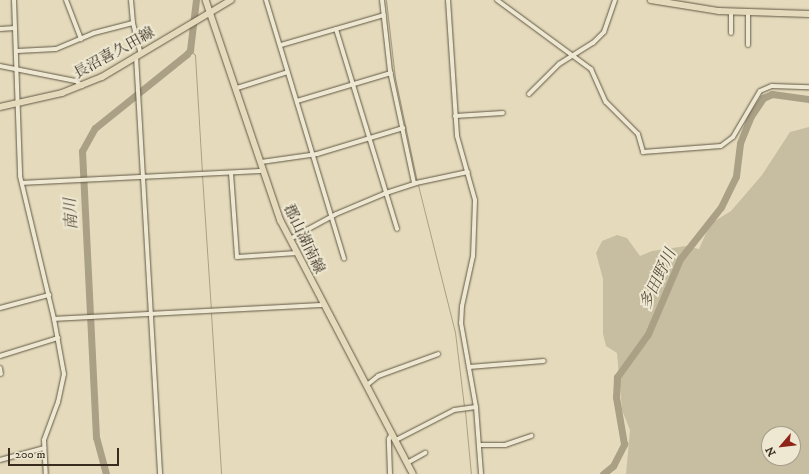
<!DOCTYPE html>
<html>
<head>
<meta charset="utf-8">
<style>
  body { margin:0 }
  #map { position:relative; width:809px; height:474px; overflow:hidden; background:#e5dbbc; font-family:"IM FELL DW Pica","Noto Serif JP",serif }
  div>[style] { position:absolute }
  [style*='--x'] { left:calc(var(--x)*1px); top:calc(var(--y)*1px); width:calc(var(--w)*1px); rotate:calc(var(--a)*1deg) }
  .green>* { inset:0; background:#c7bda1 }
  .stream>* { height:1px; margin:-0.5px; padding:0 0.5px; transform-origin:0.5px; border-radius:0.5px; background:#aaa086 }
  .river>* { height:7px; margin:-3.5px; padding:0 3.5px; transform-origin:3.5px; border-radius:3.5px; background:#aaa086 }
  .roads { filter:drop-shadow(0 0 1px #625845) drop-shadow(0 0 1px #625845) }
  .minor>* { height:4px; margin:-2px; padding:0 2px; transform-origin:2px; border-radius:2px; background:#eee8d3 }
  .major>* { height:5.5px; margin:-2.75px; padding:0 2.75px; transform-origin:2.75px; border-radius:2.75px; background:#e5dbbc }
  span { translate:-50% -50%; white-space:nowrap; text-align:center; line-height:1.15; -webkit-text-stroke:4px #eee8d3; paint-order:stroke }
  .street-label { font-size:15px; color:#372c1d }
  .water-label { font-size:16px; color:#5a4f3c; font-style:italic }
  .north { position:absolute; left:761px; top:426px; width:40px; height:40px; box-sizing:border-box; background:#eee8d3; border:1px solid #a59d8a; border-radius:50%; rotate:242deg; font-size:11px; font-weight:700; line-height:16px; text-align:center; color:#372c1d }
  .north::after { content:''; display:block; margin:auto; width:14px; height:18px; background:#8f2418; clip-path:polygon(50% 0,100% 100%,50% 72%,0 100%) }
  .scale { position:absolute; left:8px; top:448px; width:111px; height:18px; box-sizing:border-box; border:2px solid #372c1d; border-top:0; padding-left:5px; font-size:12px; line-height:14px; white-space:nowrap; color:#372c1d; -webkit-text-stroke:3px #eee8d3; paint-order:stroke }
</style>
</head>
<body>
<div id="map">
  <div class="green">
    <div style="clip-path:polygon(evenodd,809px 127px,809px 474px,626px 474px,630px 430px,622px 410px,617px 353px,606px 346px,603px 334px,603px 279px,596px 253px,602px 241px,617px 235px,627px 238px,640px 256px,652px 251px,686px 246px,699px 249px,710px 224px,731px 211px,762px 175px,790px 132px,809px 127px,769px 434px,793px 434px,793px 458px,769px 458px,769px 434px)"></div>
  </div>
  <div class="stream">
    <div style="--x:386;--y:0;--w:79;--a:83.4"></div>
    <div style="--x:395;--y:78;--w:106;--a:78.1"></div>
    <div style="--x:190;--y:50;--w:7;--a:45"></div>
    <div style="--x:195;--y:55;--w:117;--a:86.6"></div>
    <div style="--x:202;--y:175;--w:135;--a:86.2"></div>
    <div style="--x:418;--y:185;--w:152;--a:75.9"></div>
    <div style="--x:455;--y:332;--w:75;--a:83.1"></div>
    <div style="--x:211;--y:313;--w:161;--a:86.4"></div>
    <div style="--x:465;--y:411;--w:63;--a:84.6"></div>
  </div>
  <div class="river">
    <div style="--x:106;--y:474;--w:38;--a:-105"></div>
    <div style="--x:96;--y:437;--w:286;--a:-92.8"></div>
    <div style="--x:82;--y:151;--w:26;--a:-61"></div>
    <div style="--x:95;--y:128;--w:118;--a:-38.8"></div>
    <div style="--x:187;--y:54;--w:5;--a:-53"></div>
    <div style="--x:190;--y:50;--w:50;--a:-83.2"></div>
    <div style="--x:603;--y:474;--w:13;--a:-39"></div>
    <div style="--x:613;--y:466;--w:25;--a:-63"></div>
    <div style="--x:624;--y:444;--w:48;--a:-99.7"></div>
    <div style="--x:616;--y:397;--w:20;--a:-87"></div>
    <div style="--x:617;--y:377;--w:53;--a:-54.2"></div>
    <div style="--x:648;--y:334;--w:82;--a:-66.9"></div>
    <div style="--x:680;--y:259;--w:66;--a:-51.7"></div>
    <div style="--x:721;--y:207;--w:34;--a:-64"></div>
    <div style="--x:736;--y:176;--w:33;--a:-83"></div>
    <div style="--x:740;--y:143;--w:29;--a:-68"></div>
    <div style="--x:751;--y:116;--w:22;--a:-56"></div>
    <div style="--x:763;--y:98;--w:10;--a:-24"></div>
    <div style="--x:772;--y:94;--w:37;--a:8"></div>
  </div>
  <div class="roads">
    <div class="minor">
      <div style="--x:14;--y:0;--w:176;--a:88"></div>
      <div style="--x:20;--y:176;--w:147;--a:76.6"></div>
      <div style="--x:54;--y:319;--w:56;--a:79.7"></div>
      <div style="--x:64;--y:374;--w:29;--a:102"></div>
      <div style="--x:58;--y:402;--w:40;--a:110.2"></div>
      <div style="--x:44;--y:440;--w:34;--a:87"></div>
      <div style="--x:66;--y:0;--w:42;--a:69"></div>
      <div style="--x:131;--y:0;--w:23;--a:85"></div>
      <div style="--x:133;--y:23;--w:32;--a:76"></div>
      <div style="--x:266;--y:0;--w:270;--a:73.2"></div>
      <div style="--x:382;--y:0;--w:71;--a:83.6"></div>
      <div style="--x:390;--y:71;--w:115;--a:77.9"></div>
      <div style="--x:448;--y:0;--w:136;--a:86.2"></div>
      <div style="--x:457;--y:136;--w:66;--a:74.3"></div>
      <div style="--x:475;--y:200;--w:56;--a:92"></div>
      <div style="--x:473;--y:256;--w:51;--a:102.4"></div>
      <div style="--x:462;--y:306;--w:17;--a:93"></div>
      <div style="--x:461;--y:323;--w:85;--a:79.9"></div>
      <div style="--x:476;--y:407;--w:67;--a:85.7"></div>
      <div style="--x:497;--y:0;--w:117;--a:36.3"></div>
      <div style="--x:591;--y:69;--w:36;--a:66"></div>
      <div style="--x:606;--y:102;--w:45;--a:45"></div>
      <div style="--x:638;--y:134;--w:19;--a:74"></div>
      <div style="--x:643;--y:152;--w:78;--a:-4.4"></div>
      <div style="--x:721;--y:146;--w:15;--a:-37"></div>
      <div style="--x:733;--y:137;--w:53;--a:-59.6"></div>
      <div style="--x:760;--y:91;--w:13;--a:-23"></div>
      <div style="--x:772;--y:86;--w:37;--a:2"></div>
      <div style="--x:731;--y:12;--w:21;--a:90"></div>
      <div style="--x:0;--y:29;--w:15;--a:-4"></div>
      <div style="--x:336;--y:29;--w:209;--a:73"></div>
      <div style="--x:281;--y:45;--w:107;--a:-16.2"></div>
      <div style="--x:748;--y:45;--w:33;--a:-90"></div>
      <div style="--x:17;--y:51;--w:39;--a:-3"></div>
      <div style="--x:56;--y:49;--w:41;--a:-22.8"></div>
      <div style="--x:94;--y:33;--w:40;--a:-14.4"></div>
      <div style="--x:136;--y:56;--w:419;--a:86.7"></div>
      <div style="--x:0;--y:66;--w:77;--a:11.2"></div>
      <div style="--x:76;--y:81;--w:8;--a:40"></div>
      <div style="--x:237;--y:88;--w:53;--a:-17.4"></div>
      <div style="--x:529;--y:94;--w:42;--a:-45"></div>
      <div style="--x:559;--y:64;--w:40;--a:-32"></div>
      <div style="--x:593;--y:43;--w:16;--a:-45"></div>
      <div style="--x:604;--y:32;--w:34;--a:-71"></div>
      <div style="--x:297;--y:101;--w:98;--a:-16.6"></div>
      <div style="--x:455;--y:116;--w:48;--a:-3.6"></div>
      <div style="--x:261;--y:162;--w:57;--a:-8.1"></div>
      <div style="--x:317;--y:154;--w:90;--a:-16.8"></div>
      <div style="--x:231;--y:173;--w:84;--a:85.9"></div>
      <div style="--x:237;--y:257;--w:60;--a:-3.8"></div>
      <div style="--x:22;--y:183;--w:241;--a:-2.9"></div>
      <div style="--x:290;--y:239;--w:52;--a:-28.5"></div>
      <div style="--x:336;--y:214;--w:54;--a:-22.8"></div>
      <div style="--x:386;--y:193;--w:32;--a:-18"></div>
      <div style="--x:416;--y:183;--w:53;--a:-11.9"></div>
      <div style="--x:0;--y:308;--w:51;--a:-14.9"></div>
      <div style="--x:54;--y:319;--w:270;--a:-3"></div>
      <div style="--x:0;--y:356;--w:61;--a:-17.2"></div>
      <div style="--x:469;--y:367;--w:75;--a:-4.6"></div>
      <div style="--x:0;--y:368;--w:6;--a:81"></div>
      <div style="--x:367;--y:385;--w:14;--a:-39"></div>
      <div style="--x:378;--y:376;--w:64;--a:-20.1"></div>
      <div style="--x:396;--y:440;--w:65;--a:-27.3"></div>
      <div style="--x:454;--y:410;--w:22;--a:-8"></div>
      <div style="--x:480;--y:445;--w:25;--a:0"></div>
      <div style="--x:505;--y:445;--w:28;--a:-19"></div>
      <div style="--x:0;--y:460;--w:46;--a:-15.3"></div>
      <div style="--x:407;--y:463;--w:21;--a:-29"></div>
      <div style="--x:390;--y:474;--w:35;--a:-92"></div>
      <div style="--x:389;--y:439;--w:7;--a:-63"></div>
    </div>
    <div class="major">
      <div style="--x:206;--y:0;--w:233;--a:71.3"></div>
      <div style="--x:281;--y:221;--w:285;--a:62.4"></div>
      <div style="--x:651;--y:0;--w:69;--a:9.2"></div>
      <div style="--x:719;--y:11;--w:90;--a:1.9"></div>
      <div style="--x:0;--y:107;--w:64;--a:-12.7"></div>
      <div style="--x:62;--y:93;--w:43;--a:-21.8"></div>
      <div style="--x:102;--y:77;--w:150;--a:-30.8"></div>
    </div>
  </div>
  <div class="street-label">
    <span style="left:114px;top:53px;rotate:-29deg">長沼喜久田線</span>
    <span style="left:304px;top:239px;rotate:64deg">郡山湖南線</span>
  </div>
  <div class="water-label">
    <span style="left:71px;top:214px;rotate:-93deg">南川</span>
    <span style="left:658px;top:279px;rotate:-65deg">多田野川</span>
  </div>
  <div class="north">N</div>
  <div class="scale">200 m</div>
</div>
</body>
</html>
